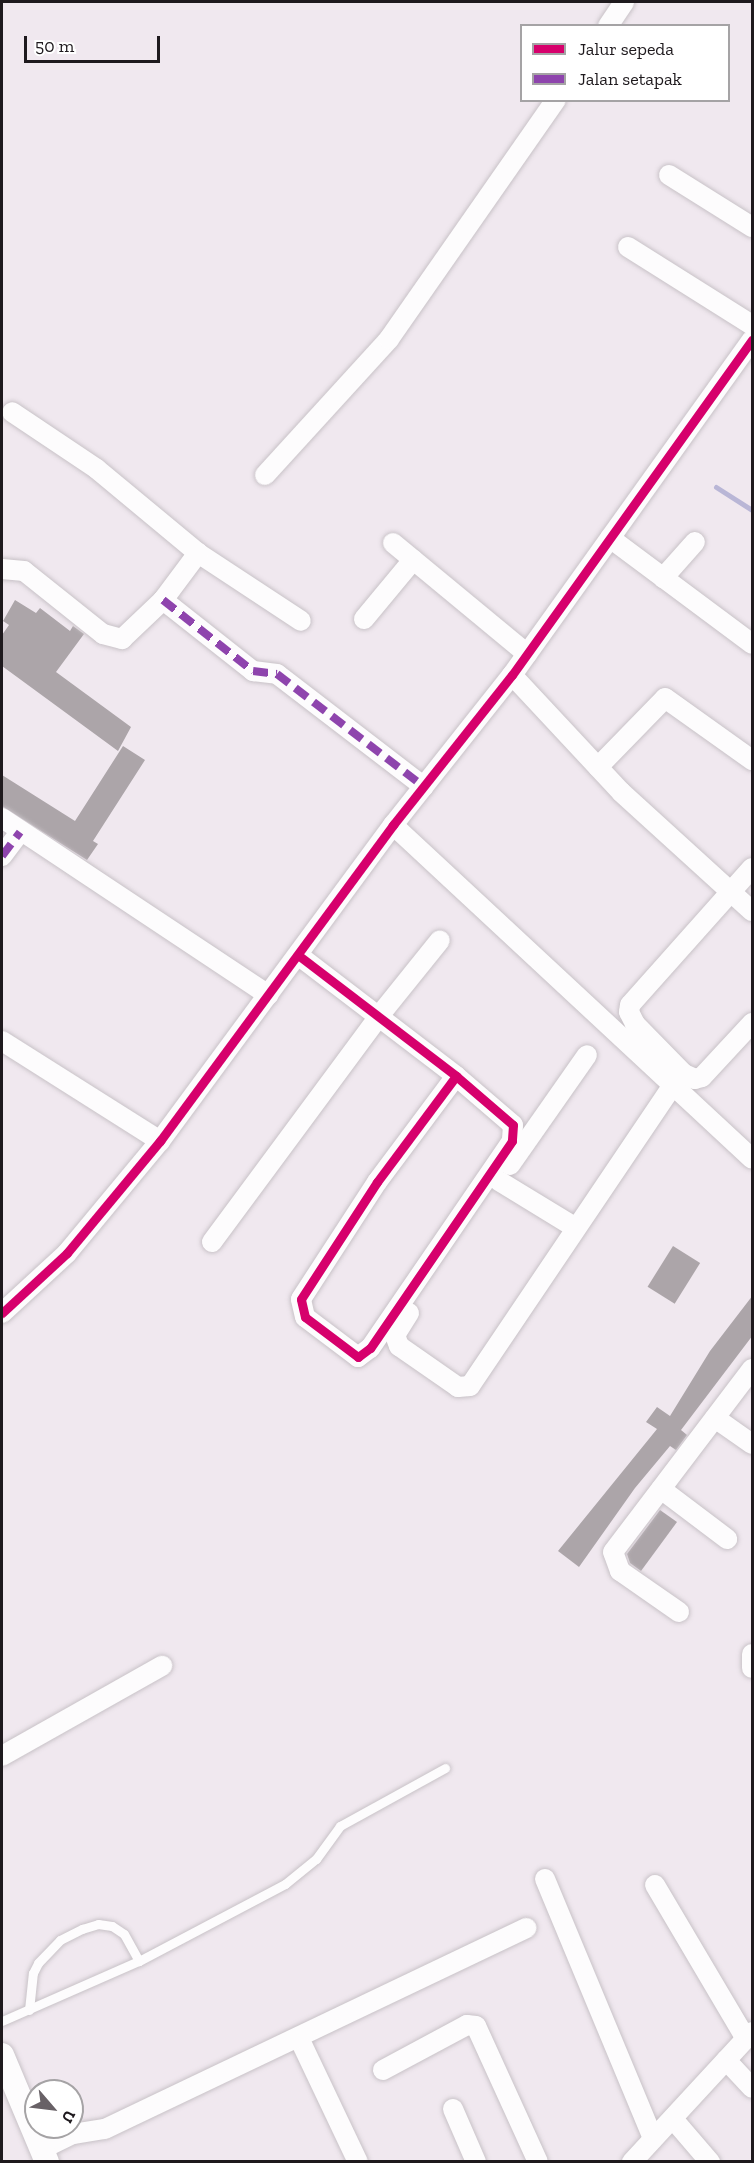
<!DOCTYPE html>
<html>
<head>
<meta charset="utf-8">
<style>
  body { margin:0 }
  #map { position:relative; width:754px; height:2163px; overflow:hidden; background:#f0e8ef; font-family:"Zilla Slab",serif }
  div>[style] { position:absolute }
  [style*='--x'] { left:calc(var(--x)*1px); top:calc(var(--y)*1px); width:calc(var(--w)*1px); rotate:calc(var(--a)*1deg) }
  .stream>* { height:5px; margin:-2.5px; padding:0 2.5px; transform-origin:2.5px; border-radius:2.5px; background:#b9b6d6 }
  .building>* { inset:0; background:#aca5a9; transform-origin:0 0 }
  .roads { filter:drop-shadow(0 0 2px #c8c2c7) drop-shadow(0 0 2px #c8c2c7) }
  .service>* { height:9px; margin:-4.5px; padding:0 4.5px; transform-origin:4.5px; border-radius:4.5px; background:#fdfcfd }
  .minor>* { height:20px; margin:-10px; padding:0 10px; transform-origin:10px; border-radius:10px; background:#fdfcfd }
  .tertiary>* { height:24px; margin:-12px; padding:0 12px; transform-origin:12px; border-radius:12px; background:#fdfcfd }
  .quiet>* { height:8px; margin-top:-4px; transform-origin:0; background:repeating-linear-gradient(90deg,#8e44ad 0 15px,transparent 0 23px) }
  .cycleway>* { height:9px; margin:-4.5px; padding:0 4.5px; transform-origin:4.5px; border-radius:4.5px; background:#d6006c }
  span { translate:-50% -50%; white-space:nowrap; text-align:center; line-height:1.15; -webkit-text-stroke:4.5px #fff; paint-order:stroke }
  .frame { position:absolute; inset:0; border:3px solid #1e191d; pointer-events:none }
  .legend { position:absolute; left:520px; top:24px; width:210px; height:78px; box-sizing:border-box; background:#fff; border:2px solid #a5a3a5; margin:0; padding:8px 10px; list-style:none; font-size:18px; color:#1e191d }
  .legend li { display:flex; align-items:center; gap:12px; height:30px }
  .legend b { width:30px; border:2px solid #a5a3a5 }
  .north { position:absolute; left:24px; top:2079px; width:60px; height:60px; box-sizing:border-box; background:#fff; border:2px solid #a5a3a5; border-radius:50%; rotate:118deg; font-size:16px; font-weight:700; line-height:24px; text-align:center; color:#1e191d }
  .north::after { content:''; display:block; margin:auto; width:21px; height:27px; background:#686166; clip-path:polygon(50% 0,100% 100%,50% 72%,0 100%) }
  .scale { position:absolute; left:24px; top:36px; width:136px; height:27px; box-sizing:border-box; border:3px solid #1e191d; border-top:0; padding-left:8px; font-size:18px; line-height:21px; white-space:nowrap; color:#1e191d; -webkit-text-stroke:4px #fff; paint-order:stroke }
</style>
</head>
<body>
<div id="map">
  <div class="stream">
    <div style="--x:716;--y:487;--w:43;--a:32.6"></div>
  </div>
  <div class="building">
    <div style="clip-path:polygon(15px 600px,36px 613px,40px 608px,70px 631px,73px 626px,84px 634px,56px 672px,131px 727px,118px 751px,2px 666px,2px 635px,9px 625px,3px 621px)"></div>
    <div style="clip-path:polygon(123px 746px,145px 760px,93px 841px,98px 844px,87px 860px,2px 806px,2px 775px,75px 821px)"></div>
    <div style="left:673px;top:1246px;width:32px;height:48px;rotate:32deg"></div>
    <div style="clip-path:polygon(753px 1295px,753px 1335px,681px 1430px,687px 1435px,676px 1450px,670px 1446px,635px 1488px,579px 1567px,558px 1551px,657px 1429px,646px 1422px,657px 1407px,670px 1416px,710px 1351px)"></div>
    <div style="clip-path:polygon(660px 1510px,677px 1522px,641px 1571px,630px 1563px,627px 1554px)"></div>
  </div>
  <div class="roads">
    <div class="service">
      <div style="--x:29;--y:2010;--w:37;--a:-84"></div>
      <div style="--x:33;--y:1973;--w:11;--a:-63"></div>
      <div style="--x:38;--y:1963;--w:32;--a:-46"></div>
      <div style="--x:60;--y:1940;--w:25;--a:-27"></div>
      <div style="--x:82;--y:1929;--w:17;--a:-17"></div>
      <div style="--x:98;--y:1924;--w:14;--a:8"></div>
      <div style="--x:112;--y:1926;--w:14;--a:34"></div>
      <div style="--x:124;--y:1934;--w:31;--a:61"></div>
      <div style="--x:2;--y:2021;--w:150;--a:-23.7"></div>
      <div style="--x:139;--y:1961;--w:165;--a:-27.8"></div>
      <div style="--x:285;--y:1884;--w:40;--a:-39"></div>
      <div style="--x:316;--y:1859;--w:41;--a:-54"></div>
      <div style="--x:340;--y:1826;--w:120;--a:-28.9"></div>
    </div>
    <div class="minor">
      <div style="--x:608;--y:26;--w:29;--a:-56"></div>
      <div style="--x:669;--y:175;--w:98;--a:32.1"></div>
      <div style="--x:628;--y:247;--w:146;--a:32.2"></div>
      <div style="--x:265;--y:475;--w:184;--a:-47.6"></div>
      <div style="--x:389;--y:339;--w:292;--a:-55.1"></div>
      <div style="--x:610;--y:538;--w:177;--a:36.7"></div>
      <div style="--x:393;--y:543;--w:174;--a:39.6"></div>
      <div style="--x:198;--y:553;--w:123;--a:33.4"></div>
      <div style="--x:2;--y:569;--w:22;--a:5"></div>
      <div style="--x:24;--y:571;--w:101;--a:38.6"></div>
      <div style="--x:103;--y:634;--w:20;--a:15"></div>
      <div style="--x:122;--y:639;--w:57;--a:-43.6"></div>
      <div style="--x:163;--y:600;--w:59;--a:-53.3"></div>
      <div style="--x:198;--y:553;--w:131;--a:-140.3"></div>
      <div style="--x:97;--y:469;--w:102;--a:-146.2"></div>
      <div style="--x:663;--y:578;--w:48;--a:-48.4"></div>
      <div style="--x:163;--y:600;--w:115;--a:38.3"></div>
      <div style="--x:253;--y:671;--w:24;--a:7"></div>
      <div style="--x:277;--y:674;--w:185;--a:37.5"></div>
      <div style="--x:364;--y:619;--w:77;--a:-50.3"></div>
      <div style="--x:512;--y:675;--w:160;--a:47"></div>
      <div style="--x:621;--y:792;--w:177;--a:42.3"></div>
      <div style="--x:598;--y:767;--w:96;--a:-45.8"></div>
      <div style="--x:665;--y:698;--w:107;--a:35.5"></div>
      <div style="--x:2;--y:818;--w:320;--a:33.6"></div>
      <div style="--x:393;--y:825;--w:490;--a:42.9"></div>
      <div style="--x:2;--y:856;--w:30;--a:-53"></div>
      <div style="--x:752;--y:868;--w:183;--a:131.7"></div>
      <div style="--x:630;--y:1005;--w:7;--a:98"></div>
      <div style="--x:629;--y:1012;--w:13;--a:63"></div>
      <div style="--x:635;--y:1024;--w:70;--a:45.6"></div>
      <div style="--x:684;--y:1074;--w:12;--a:24"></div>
      <div style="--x:695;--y:1079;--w:7;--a:-16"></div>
      <div style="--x:702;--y:1077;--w:74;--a:-47.2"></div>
      <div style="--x:298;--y:955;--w:199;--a:37.4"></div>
      <div style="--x:456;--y:1076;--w:75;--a:40.7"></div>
      <div style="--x:513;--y:1125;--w:16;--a:94"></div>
      <div style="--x:512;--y:1141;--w:251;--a:124.4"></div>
      <div style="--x:370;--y:1348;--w:15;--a:143"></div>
      <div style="--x:358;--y:1357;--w:66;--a:-143"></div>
      <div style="--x:305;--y:1317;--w:18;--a:-103"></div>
      <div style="--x:301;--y:1299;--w:140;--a:-57"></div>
      <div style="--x:377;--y:1182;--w:132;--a:-53.3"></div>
      <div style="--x:2;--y:1041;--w:187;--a:32.3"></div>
      <div style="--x:510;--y:1165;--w:134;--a:-55"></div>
      <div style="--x:499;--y:1181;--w:90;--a:31.4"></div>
      <div style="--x:212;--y:1242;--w:281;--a:-53.5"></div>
      <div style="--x:379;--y:1016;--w:97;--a:-51.2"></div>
      <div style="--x:2;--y:1313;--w:88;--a:-42.7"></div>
      <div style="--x:67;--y:1253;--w:146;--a:-50.3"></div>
      <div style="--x:160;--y:1141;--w:393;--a:-53.6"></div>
      <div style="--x:393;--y:825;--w:191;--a:-51.6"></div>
      <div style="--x:512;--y:675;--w:412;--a:-54.4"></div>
      <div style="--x:409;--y:1313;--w:26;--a:122"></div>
      <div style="--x:395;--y:1335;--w:12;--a:70"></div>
      <div style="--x:399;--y:1346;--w:72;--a:34.8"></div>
      <div style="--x:458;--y:1387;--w:12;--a:-5"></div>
      <div style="--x:470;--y:1386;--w:362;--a:-56"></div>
      <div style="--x:715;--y:1418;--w:45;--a:35.1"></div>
      <div style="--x:661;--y:1489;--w:83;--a:37.1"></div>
      <div style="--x:679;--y:1612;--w:72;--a:-145.2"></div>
      <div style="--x:620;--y:1571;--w:20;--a:-110"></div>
      <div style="--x:613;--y:1552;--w:230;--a:-52.8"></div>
      <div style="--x:752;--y:1654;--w:14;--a:90"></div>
      <div style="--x:2;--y:1756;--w:184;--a:-29.4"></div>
      <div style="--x:545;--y:1879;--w:281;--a:67.4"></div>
      <div style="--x:655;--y:1885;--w:179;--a:59.4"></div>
      <div style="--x:299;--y:2038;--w:137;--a:64.6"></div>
      <div style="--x:726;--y:2060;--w:38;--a:47"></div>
      <div style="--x:383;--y:2070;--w:95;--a:-28.2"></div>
      <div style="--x:467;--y:2025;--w:9;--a:6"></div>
      <div style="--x:476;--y:2026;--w:149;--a:65.5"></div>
      <div style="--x:453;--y:2109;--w:58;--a:66.5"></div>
      <div style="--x:673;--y:2119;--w:57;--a:49.3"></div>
      <div style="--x:42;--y:2149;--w:34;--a:-26"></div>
      <div style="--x:73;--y:2134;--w:32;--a:-9"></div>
      <div style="--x:105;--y:2129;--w:467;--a:-25.5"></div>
      <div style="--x:632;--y:2162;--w:177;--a:-47.3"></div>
    </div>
    <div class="tertiary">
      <div style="--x:2;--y:2055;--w:116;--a:67.2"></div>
    </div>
  </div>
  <div class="quiet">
    <div style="--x:163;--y:600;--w:115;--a:38.3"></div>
    <div style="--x:253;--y:671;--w:24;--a:7"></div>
    <div style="--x:277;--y:674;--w:185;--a:37.5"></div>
    <div style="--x:2;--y:856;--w:30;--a:-53"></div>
  </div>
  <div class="cycleway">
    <div style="--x:298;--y:955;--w:199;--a:37.4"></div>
    <div style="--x:456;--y:1076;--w:75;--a:40.7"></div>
    <div style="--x:513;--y:1125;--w:16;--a:94"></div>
    <div style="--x:512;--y:1141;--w:251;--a:124.4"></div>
    <div style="--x:370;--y:1348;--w:15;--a:143"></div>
    <div style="--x:358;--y:1357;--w:66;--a:-143"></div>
    <div style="--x:305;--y:1317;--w:18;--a:-103"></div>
    <div style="--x:301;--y:1299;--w:140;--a:-57"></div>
    <div style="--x:377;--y:1182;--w:132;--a:-53.3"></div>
    <div style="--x:2;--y:1313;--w:88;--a:-42.7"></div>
    <div style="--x:67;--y:1253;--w:146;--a:-50.3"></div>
    <div style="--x:160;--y:1141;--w:393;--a:-53.6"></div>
    <div style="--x:393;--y:825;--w:191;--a:-51.6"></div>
    <div style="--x:512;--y:675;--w:412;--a:-54.4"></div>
  </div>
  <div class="frame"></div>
  <ul class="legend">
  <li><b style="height:8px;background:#d6006c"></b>Jalur sepeda</li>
  <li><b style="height:8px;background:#8e44ad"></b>Jalan setapak</li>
  </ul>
  <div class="north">U</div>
  <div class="scale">50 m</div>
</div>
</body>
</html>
